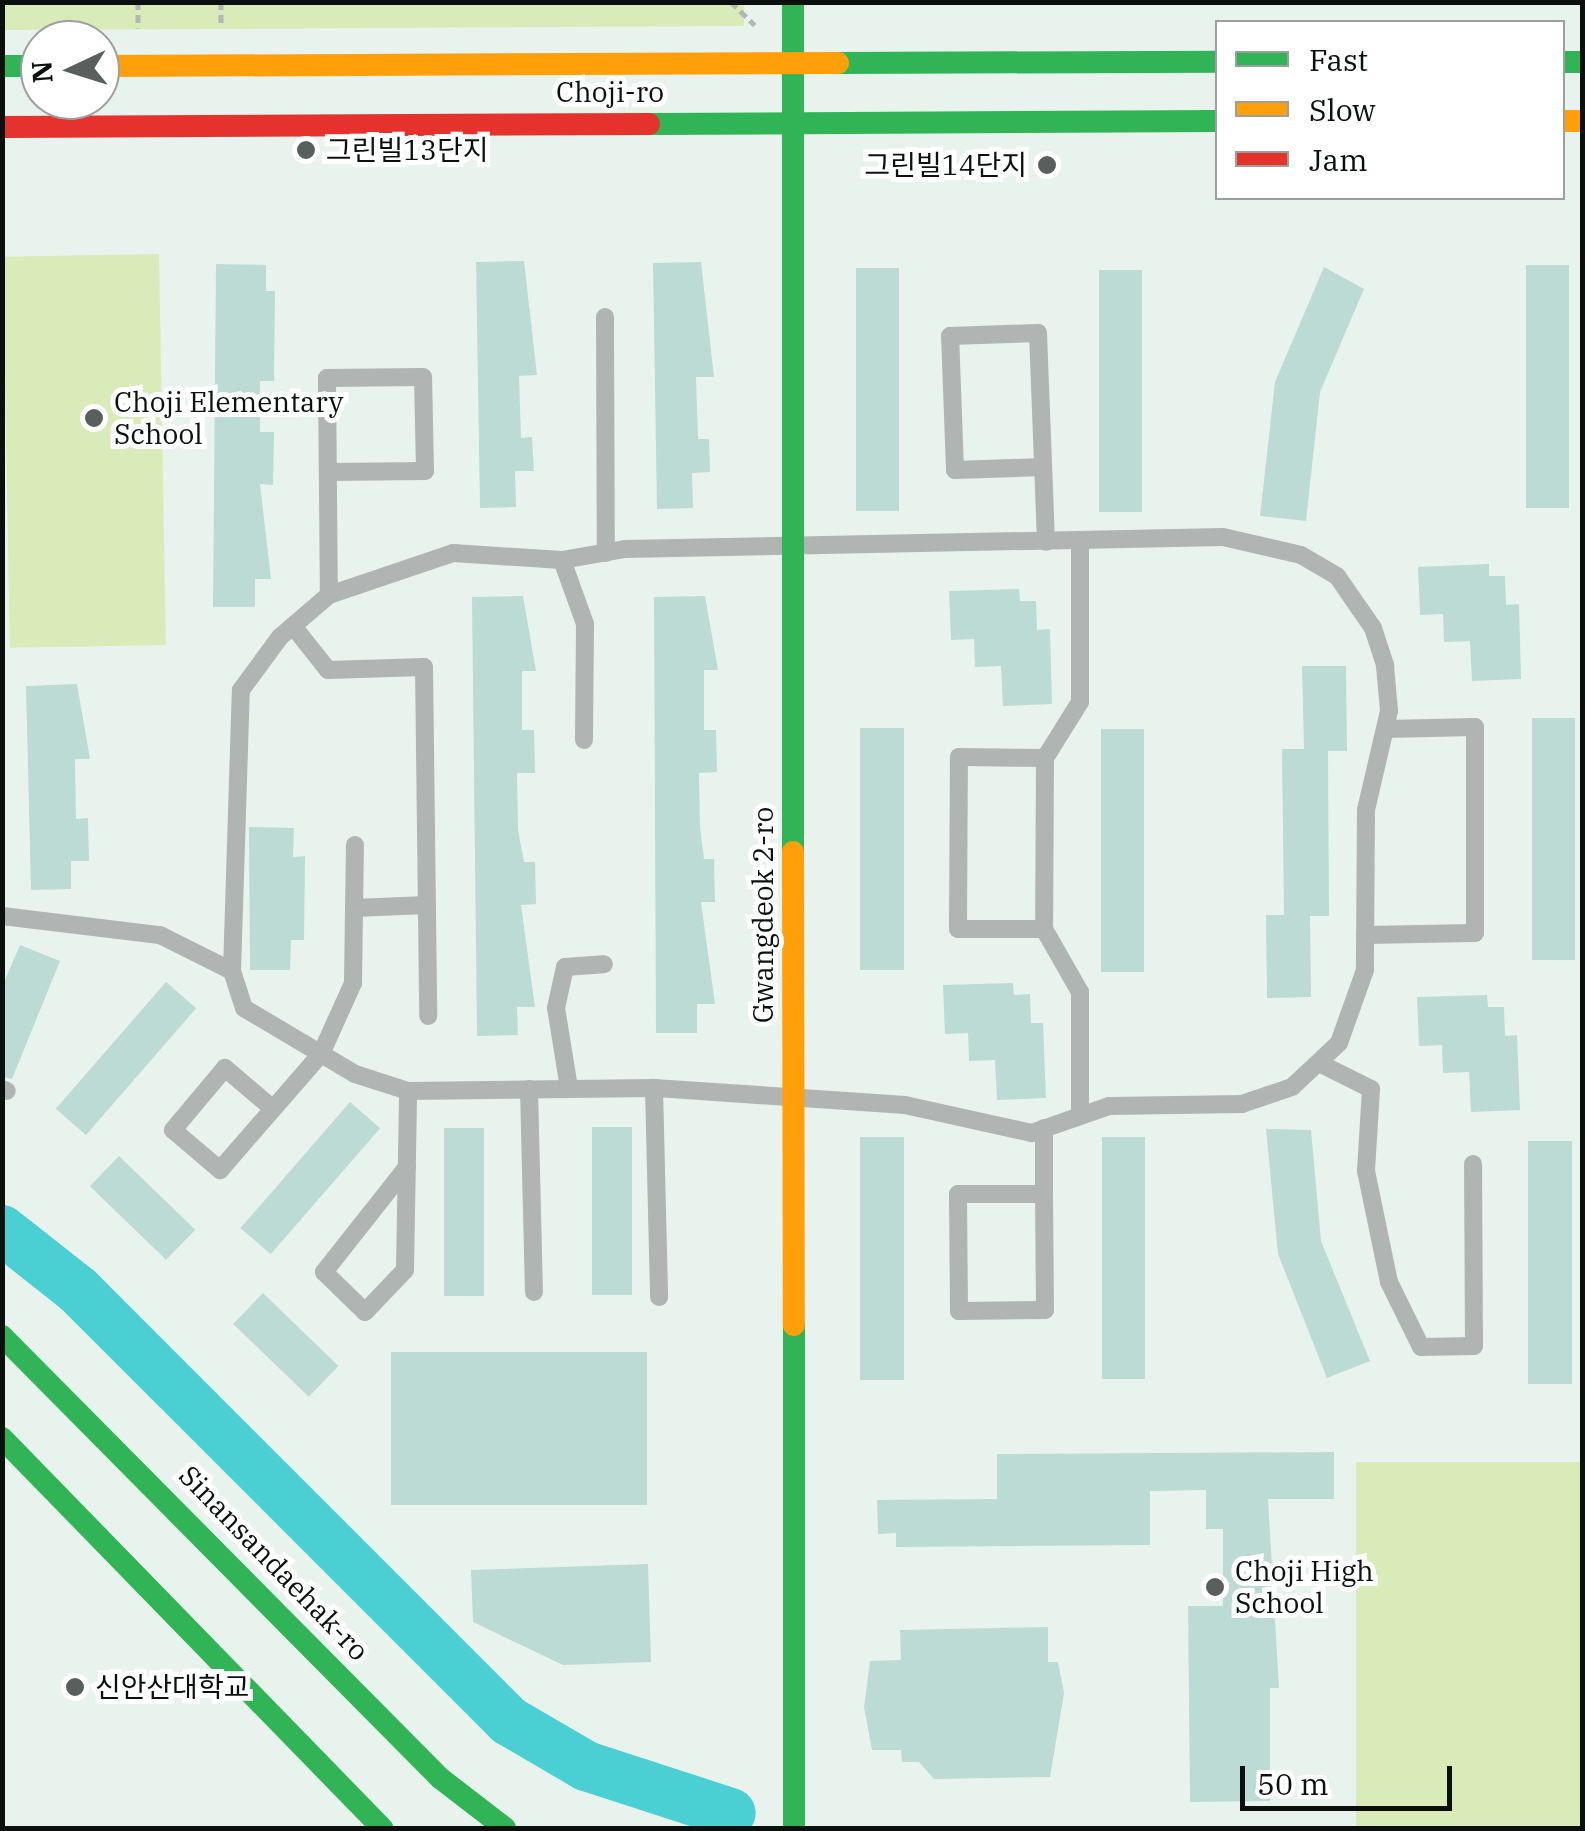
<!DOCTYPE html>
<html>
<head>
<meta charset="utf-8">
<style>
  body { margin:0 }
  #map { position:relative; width:1585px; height:1831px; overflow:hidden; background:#e9f3ee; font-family:"IBM Plex Serif","Noto Sans KR",serif }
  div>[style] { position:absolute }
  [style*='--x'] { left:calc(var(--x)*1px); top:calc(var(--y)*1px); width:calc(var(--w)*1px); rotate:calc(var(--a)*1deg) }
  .green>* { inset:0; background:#d8ebb8; transform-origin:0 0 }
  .river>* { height:50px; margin:-25px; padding:0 25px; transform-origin:25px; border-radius:25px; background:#4acfd2 }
  .building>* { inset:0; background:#bcdbd4; transform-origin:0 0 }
  .path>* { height:5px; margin-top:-2.5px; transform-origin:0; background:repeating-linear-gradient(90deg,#b2b8b4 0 8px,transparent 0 13px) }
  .lane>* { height:18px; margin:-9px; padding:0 9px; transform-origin:9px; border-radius:9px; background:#b0b4b2 }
  .fast>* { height:22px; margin:-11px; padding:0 11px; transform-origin:11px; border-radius:11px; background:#30b455 }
  .slow>* { height:22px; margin:-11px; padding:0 11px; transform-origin:11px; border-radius:11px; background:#ff9f0a }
  .jam>* { height:22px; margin:-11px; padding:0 11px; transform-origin:11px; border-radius:11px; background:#e5322d }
  .dots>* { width:28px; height:28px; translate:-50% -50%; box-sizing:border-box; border:5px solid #fff; border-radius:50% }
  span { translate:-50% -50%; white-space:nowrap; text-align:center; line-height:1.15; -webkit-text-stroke:10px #fff; paint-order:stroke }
  .street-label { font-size:28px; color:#0a100d }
  .poi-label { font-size:28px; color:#0a100d }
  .left { translate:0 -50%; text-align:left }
  .right { translate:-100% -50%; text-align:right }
  .frame { position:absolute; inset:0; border:5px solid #0a100d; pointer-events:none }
  .legend { position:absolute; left:1215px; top:20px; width:350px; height:180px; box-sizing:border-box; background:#fff; border:2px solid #9d9f9e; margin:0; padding:12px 18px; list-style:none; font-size:30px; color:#0a100d }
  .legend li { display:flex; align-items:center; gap:20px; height:50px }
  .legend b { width:50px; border:2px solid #9d9f9e }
  .north { position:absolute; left:20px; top:20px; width:100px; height:100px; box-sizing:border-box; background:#fff; border:2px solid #9d9f9e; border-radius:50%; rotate:266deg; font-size:28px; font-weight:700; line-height:40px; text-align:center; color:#0a100d }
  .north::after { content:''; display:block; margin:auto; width:35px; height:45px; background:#585f5c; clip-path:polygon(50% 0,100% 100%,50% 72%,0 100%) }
  .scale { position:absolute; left:1240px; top:1766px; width:212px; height:45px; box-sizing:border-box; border:5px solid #0a100d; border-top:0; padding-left:12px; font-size:30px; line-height:35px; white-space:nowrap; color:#0a100d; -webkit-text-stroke:8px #fff; paint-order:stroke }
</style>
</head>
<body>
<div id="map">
  <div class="green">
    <div style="clip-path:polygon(744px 2px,744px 26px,2px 30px,3px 2px)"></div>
    <div style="left:159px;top:254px;width:391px;height:156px;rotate:89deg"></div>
    <div style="left:1582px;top:1462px;width:366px;height:226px;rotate:90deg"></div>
  </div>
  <div class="river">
    <div style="--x:2;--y:1230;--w:97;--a:38.3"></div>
    <div style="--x:78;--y:1290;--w:610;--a:45"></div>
    <div style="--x:509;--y:1721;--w:89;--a:30.3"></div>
    <div style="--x:586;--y:1766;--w:152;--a:18"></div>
  </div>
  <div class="building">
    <div style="clip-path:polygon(524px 261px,537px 375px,519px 376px,521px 438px,532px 437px,534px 471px,515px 471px,516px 507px,480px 508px,476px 262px)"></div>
    <div style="clip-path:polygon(701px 262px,714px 377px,696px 377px,698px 439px,709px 439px,710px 472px,692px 473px,693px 508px,657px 509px,653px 263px)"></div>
    <div style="clip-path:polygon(216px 264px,266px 265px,266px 291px,275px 291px,274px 381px,260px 381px,260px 432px,274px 432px,273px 485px,260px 484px,271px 579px,255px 579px,255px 607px,213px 607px)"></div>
    <div style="left:1526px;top:265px;width:43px;height:243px"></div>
    <div style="clip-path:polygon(1324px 267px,1364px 289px,1320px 392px,1306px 521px,1260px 516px,1275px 382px)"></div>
    <div style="left:899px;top:268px;width:243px;height:43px;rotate:90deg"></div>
    <div style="left:1099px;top:270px;width:43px;height:242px"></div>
    <div style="clip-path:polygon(1489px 564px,1489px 576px,1505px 576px,1506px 605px,1519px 604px,1521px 679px,1472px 681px,1470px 641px,1444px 642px,1443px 614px,1420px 615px,1418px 567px)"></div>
    <div style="clip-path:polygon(1019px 589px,1020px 601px,1036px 601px,1037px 630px,1050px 629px,1052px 704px,1003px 706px,1001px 666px,975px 667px,974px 639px,951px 640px,949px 591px)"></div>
    <div style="clip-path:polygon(523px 596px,536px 671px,522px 671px,522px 730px,534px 730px,535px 773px,517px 773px,518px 830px,524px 862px,535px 862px,536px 904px,521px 905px,535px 1007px,517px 1007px,518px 1035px,477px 1036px,472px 597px)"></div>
    <div style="clip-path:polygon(705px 596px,718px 670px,704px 670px,704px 730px,716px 730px,717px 772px,699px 773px,700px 827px,704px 859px,714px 859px,715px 902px,701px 902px,715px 1004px,697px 1004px,697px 1033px,656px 1033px,654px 597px)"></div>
    <div style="clip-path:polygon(1302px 666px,1346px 666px,1347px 751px,1328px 751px,1329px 916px,1310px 916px,1311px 997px,1267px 998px,1266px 915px,1284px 915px,1282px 749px,1304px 749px)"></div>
    <div style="clip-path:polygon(77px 684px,90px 759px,75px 759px,76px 819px,88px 818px,89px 861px,71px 861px,71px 889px,31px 890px,26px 686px)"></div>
    <div style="left:1532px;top:718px;width:43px;height:242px"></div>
    <div style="left:860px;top:728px;width:44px;height:242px"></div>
    <div style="left:1144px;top:729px;width:243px;height:43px;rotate:90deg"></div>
    <div style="clip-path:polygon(249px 827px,294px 828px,293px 857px,305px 856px,304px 940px,291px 940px,290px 970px,250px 970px)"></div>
    <div style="clip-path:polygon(20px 945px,60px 961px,12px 1079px,2px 1077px,2px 987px)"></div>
    <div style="left:166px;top:982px;width:40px;height:168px;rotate:41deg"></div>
    <div style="clip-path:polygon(1013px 983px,1014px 995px,1030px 994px,1031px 1023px,1043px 1023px,1046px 1098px,997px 1100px,995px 1060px,969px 1061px,968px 1033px,945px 1034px,943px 985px)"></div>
    <div style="clip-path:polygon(1487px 995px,1488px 1007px,1504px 1007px,1505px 1036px,1517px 1035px,1520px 1110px,1471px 1112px,1469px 1072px,1443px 1073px,1442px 1045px,1419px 1046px,1417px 997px)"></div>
    <div style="left:350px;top:1102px;width:40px;height:167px;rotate:41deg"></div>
    <div style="left:592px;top:1127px;width:40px;height:168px"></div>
    <div style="left:444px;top:1128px;width:40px;height:168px"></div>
    <div style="clip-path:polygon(1266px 1129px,1311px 1130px,1321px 1241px,1370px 1361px,1327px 1378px,1278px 1254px)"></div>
    <div style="left:904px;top:1137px;width:243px;height:44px;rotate:90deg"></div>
    <div style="left:1102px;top:1137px;width:43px;height:242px"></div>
    <div style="left:1528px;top:1141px;width:44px;height:243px"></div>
    <div style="left:119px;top:1156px;width:106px;height:42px;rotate:44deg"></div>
    <div style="left:263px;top:1293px;width:105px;height:43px;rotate:44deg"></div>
    <div style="left:391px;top:1352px;width:256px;height:153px"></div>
    <div style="clip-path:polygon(1334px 1452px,1334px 1499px,1268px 1499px,1279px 1688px,1270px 1688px,1270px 1801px,1190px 1802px,1188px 1606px,1223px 1606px,1223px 1529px,1206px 1529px,1206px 1490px,1150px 1491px,1150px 1545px,896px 1547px,896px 1533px,878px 1534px,877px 1500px,997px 1499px,997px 1454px)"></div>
    <div style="clip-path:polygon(648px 1564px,651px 1662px,563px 1665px,473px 1622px,471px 1570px)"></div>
    <div style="clip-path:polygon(1048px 1627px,1048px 1662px,1058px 1662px,1064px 1693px,1050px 1777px,934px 1779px,919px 1762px,902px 1762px,901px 1750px,872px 1750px,864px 1707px,870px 1661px,901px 1660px,900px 1630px)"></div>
  </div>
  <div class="path">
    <div style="--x:138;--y:2;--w:26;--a:90"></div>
    <div style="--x:221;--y:2;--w:25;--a:90"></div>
    <div style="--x:731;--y:2;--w:33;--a:44"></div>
  </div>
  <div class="lane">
    <div style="--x:605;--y:317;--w:236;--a:89.8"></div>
    <div style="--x:1043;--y:467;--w:88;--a:178"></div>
    <div style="--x:955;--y:470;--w:134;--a:-92.1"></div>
    <div style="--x:950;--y:336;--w:88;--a:-2"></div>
    <div style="--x:1038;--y:333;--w:209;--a:87.8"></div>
    <div style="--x:328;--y:472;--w:97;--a:-0.6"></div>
    <div style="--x:425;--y:471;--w:94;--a:-91.2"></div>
    <div style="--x:423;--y:377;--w:96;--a:179.4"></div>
    <div style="--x:327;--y:378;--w:217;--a:89.5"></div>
    <div style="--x:1223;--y:537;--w:80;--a:13"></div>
    <div style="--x:1301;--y:555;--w:42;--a:30.3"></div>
    <div style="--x:1337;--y:576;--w:63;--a:55.3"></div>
    <div style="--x:1373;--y:628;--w:40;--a:72"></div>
    <div style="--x:1385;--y:666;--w:45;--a:84.9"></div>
    <div style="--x:1389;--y:711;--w:102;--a:103.1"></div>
    <div style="--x:1366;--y:810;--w:160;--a:90.4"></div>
    <div style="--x:1365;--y:970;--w:77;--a:109.6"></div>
    <div style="--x:1339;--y:1043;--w:64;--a:136.9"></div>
    <div style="--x:1292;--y:1087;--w:53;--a:161.2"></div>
    <div style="--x:1242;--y:1104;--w:133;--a:179.1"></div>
    <div style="--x:1109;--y:1106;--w:82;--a:160.7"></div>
    <div style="--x:1032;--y:1133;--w:130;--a:-167.6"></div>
    <div style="--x:905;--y:1105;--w:252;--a:-176.1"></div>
    <div style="--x:654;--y:1088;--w:246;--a:179.3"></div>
    <div style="--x:408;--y:1091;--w:56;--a:-162.2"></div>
    <div style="--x:355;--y:1074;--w:129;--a:-149.3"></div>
    <div style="--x:244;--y:1008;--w:39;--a:-108"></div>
    <div style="--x:232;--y:971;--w:281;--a:-88.2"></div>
    <div style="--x:241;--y:690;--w:66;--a:-53.7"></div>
    <div style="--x:280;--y:637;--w:65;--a:-40.6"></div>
    <div style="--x:329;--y:595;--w:131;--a:-18.7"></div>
    <div style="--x:453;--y:553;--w:109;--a:3.7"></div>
    <div style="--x:562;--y:560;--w:64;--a:-9.9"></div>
    <div style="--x:625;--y:549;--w:598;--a:-1.15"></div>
    <div style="--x:1080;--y:541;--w:161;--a:90"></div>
    <div style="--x:1080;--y:702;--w:66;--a:122"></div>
    <div style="--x:1045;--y:758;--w:171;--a:90.3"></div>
    <div style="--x:1044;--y:929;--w:73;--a:60.3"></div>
    <div style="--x:1080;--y:992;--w:123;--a:90"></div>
    <div style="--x:562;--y:560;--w:68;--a:70.2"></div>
    <div style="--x:585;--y:624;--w:116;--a:90.5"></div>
    <div style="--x:293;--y:626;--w:56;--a:51.5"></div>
    <div style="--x:328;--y:670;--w:96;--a:-1.8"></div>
    <div style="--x:424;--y:667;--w:349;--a:89.3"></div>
    <div style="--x:354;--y:908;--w:73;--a:-2.4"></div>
    <div style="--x:2;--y:916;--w:159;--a:6.9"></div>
    <div style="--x:160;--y:935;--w:80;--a:26.6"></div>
    <div style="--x:1044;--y:929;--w:86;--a:180"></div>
    <div style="--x:958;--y:929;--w:172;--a:-89.7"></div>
    <div style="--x:959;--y:757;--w:86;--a:0.7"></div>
    <div style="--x:1365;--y:935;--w:110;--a:-1"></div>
    <div style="--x:1475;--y:933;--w:206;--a:-90"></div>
    <div style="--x:1475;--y:727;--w:89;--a:178.7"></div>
    <div style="--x:1321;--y:1064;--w:56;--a:26.6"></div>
    <div style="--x:1371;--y:1089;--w:82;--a:93.5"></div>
    <div style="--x:1366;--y:1171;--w:113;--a:78.3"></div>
    <div style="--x:1389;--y:1282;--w:72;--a:63.8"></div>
    <div style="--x:1421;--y:1347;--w:53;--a:-1.1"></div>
    <div style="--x:1474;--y:1346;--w:182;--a:-90.3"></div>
    <div style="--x:569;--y:1088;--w:81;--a:-99.2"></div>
    <div style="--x:556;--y:1008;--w:42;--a:-77.6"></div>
    <div style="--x:565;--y:967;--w:39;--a:-4"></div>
    <div style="--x:654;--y:1088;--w:209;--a:88.6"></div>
    <div style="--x:2;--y:1089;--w:5;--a:22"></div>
    <div style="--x:529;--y:1089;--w:203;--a:88.6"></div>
    <div style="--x:272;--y:1108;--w:62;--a:-139.6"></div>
    <div style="--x:225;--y:1068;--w:81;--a:130"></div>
    <div style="--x:173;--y:1130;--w:62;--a:40.4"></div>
    <div style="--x:220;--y:1170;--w:154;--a:-49"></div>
    <div style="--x:321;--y:1054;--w:78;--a:-65.7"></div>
    <div style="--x:353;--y:983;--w:138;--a:-89.2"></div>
    <div style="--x:1044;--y:1128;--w:66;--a:90"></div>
    <div style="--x:1044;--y:1194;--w:116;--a:89.5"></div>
    <div style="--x:1045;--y:1310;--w:86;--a:179.3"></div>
    <div style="--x:959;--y:1311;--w:117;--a:-90.5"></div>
    <div style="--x:958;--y:1194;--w:86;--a:0"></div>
    <div style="--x:407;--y:1167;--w:134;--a:128.3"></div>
    <div style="--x:324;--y:1272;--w:57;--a:44.3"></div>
    <div style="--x:365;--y:1312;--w:58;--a:-46.4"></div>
    <div style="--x:405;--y:1270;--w:179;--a:-89"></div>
  </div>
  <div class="fast">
    <div style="--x:793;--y:2;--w:850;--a:90"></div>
    <div style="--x:1562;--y:62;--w:20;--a:0"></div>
    <div style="--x:838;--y:63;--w:380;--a:-0.2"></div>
    <div style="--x:2;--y:66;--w:38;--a:0"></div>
    <div style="--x:649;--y:124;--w:569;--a:-0.3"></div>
    <div style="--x:794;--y:1325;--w:503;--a:90"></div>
    <div style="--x:2;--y:1336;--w:622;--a:45.26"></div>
    <div style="--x:440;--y:1778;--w:82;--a:37.6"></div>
    <div style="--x:2;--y:1438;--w:545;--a:45.74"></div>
  </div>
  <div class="slow">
    <div style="--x:100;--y:66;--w:738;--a:-0.23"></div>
    <div style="--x:1562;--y:121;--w:20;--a:0"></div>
    <div style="--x:793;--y:852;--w:473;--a:89.9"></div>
  </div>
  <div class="jam">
    <div style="--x:2;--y:127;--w:647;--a:-0.27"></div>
  </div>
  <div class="dots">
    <div style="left:306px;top:150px;background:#585f5c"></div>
    <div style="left:1047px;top:165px;background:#585f5c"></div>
    <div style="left:94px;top:418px;background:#585f5c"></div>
    <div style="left:1215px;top:1587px;background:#585f5c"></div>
    <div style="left:75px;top:1687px;background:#585f5c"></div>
  </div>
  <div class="street-label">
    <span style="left:610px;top:92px">Choji-ro</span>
    <span style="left:763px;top:915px;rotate:-90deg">Gwangdeok 2-ro</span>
    <span style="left:274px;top:1563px;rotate:46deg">Sinansandaehak-ro</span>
  </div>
  <div class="poi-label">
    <span class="left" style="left:326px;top:150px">그린빌13단지</span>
    <span class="right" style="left:1027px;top:165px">그린빌14단지</span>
    <span class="left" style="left:114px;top:418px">Choji Elementary<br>School</span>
    <span class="left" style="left:1235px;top:1587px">Choji High<br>School</span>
    <span class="left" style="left:95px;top:1687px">신안산대학교</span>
  </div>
  <div class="frame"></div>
  <ul class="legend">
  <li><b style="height:12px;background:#30b455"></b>Fast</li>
  <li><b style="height:12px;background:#ff9f0a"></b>Slow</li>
  <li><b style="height:12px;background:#e5322d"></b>Jam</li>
  </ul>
  <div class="north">N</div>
  <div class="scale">50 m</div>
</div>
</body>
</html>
